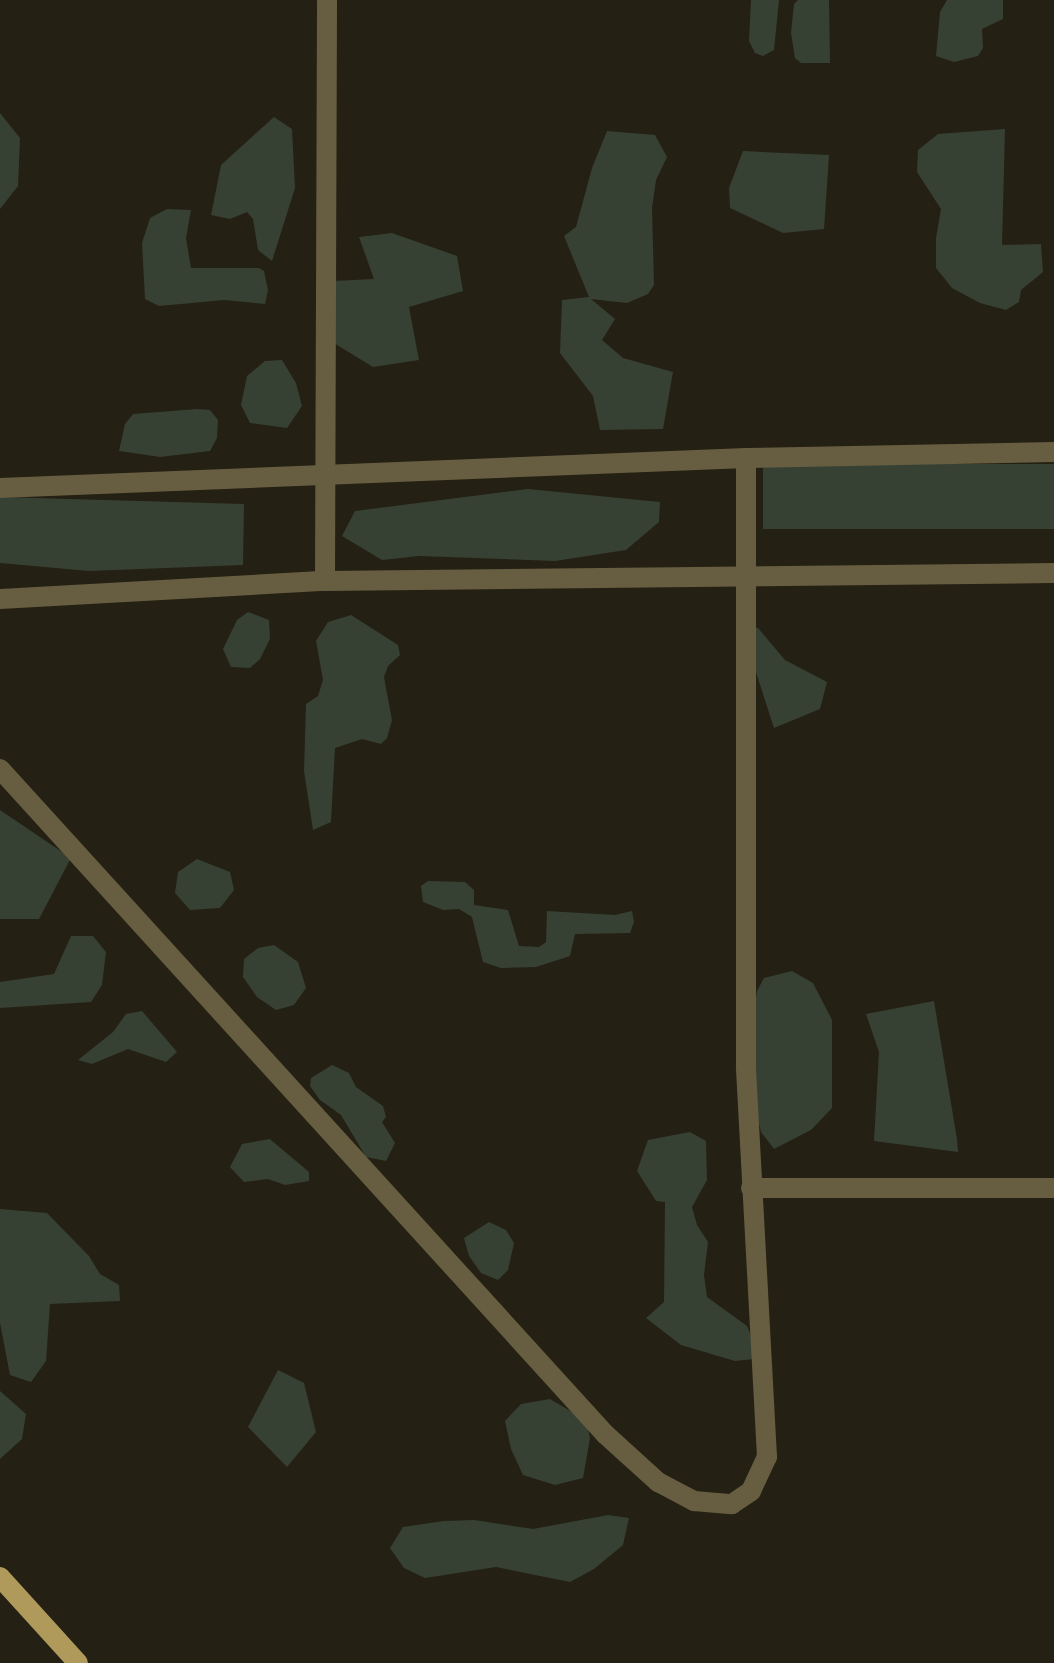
<!DOCTYPE html>
<html>
<head>
<meta charset="utf-8">
<style>
  body { margin:0 }
  #map { position:relative; width:1054px; height:1663px; overflow:hidden; background:#242013; font-family:"Exo 2",sans-serif }
  div>[style] { position:absolute }
  [style*='--x'] { left:calc(var(--x)*1px); top:calc(var(--y)*1px); width:calc(var(--w)*1px); rotate:calc(var(--a)*1deg) }
  .green>* { inset:0; background:#364134; transform-origin:0 0 }
  .minor>* { height:20px; margin:-10px; padding:0 10px; transform-origin:10px; border-radius:10px; background:#675d40 }
  .major>* { height:20px; margin:-10px; padding:0 10px; transform-origin:10px; border-radius:10px; background:#b09a5b }
  span { translate:-50% -50%; white-space:nowrap; text-align:center; line-height:1.15; -webkit-text-stroke:6px #242013; paint-order:stroke }
</style>
</head>
<body>
<div id="map">
  <div class="green">
    <div style="clip-path:polygon(751px 0,779px 0,774px 50px,763px 56px,755px 53px,749px 41px)"></div>
    <div style="clip-path:polygon(798px 0,829px 0,830px 63px,801px 63px,795px 58px,791px 33px,794px 4px)"></div>
    <div style="clip-path:polygon(947px 0,1003px 0,1003px 19px,982px 29px,983px 48px,978px 56px,954px 62px,936px 56px,940px 12px)"></div>
    <div style="clip-path:polygon(0 113px,20px 138px,18px 186px,0 209px)"></div>
    <div style="clip-path:polygon(274px 117px,292px 129px,295px 188px,272px 261px,258px 250px,253px 219px,247px 212px,230px 219px,211px 215px,221px 165px)"></div>
    <div style="clip-path:polygon(1005px 129px,1002px 245px,1041px 244px,1043px 272px,1021px 290px,1019px 302px,1006px 310px,980px 303px,952px 288px,936px 268px,936px 238px,941px 209px,917px 172px,918px 150px,938px 134px)"></div>
    <div style="clip-path:polygon(607px 131px,655px 135px,667px 157px,656px 180px,652px 208px,654px 285px,648px 294px,627px 303px,591px 299px,615px 319px,602px 340px,623px 358px,673px 372px,663px 429px,600px 430px,593px 396px,560px 353px,562px 300px,589px 297px,564px 236px,576px 227px,592px 168px)"></div>
    <div style="clip-path:polygon(743px 151px,829px 155px,824px 229px,783px 233px,730px 208px,729px 188px)"></div>
    <div style="clip-path:polygon(167px 209px,191px 210px,186px 238px,191px 268px,259px 268px,264px 271px,268px 290px,265px 304px,224px 300px,159px 306px,145px 299px,142px 243px,150px 218px)"></div>
    <div style="clip-path:polygon(392px 233px,457px 256px,463px 291px,409px 307px,419px 360px,373px 367px,324px 337px,333px 281px,374px 279px,359px 237px)"></div>
    <div style="clip-path:polygon(282px 360px,296px 383px,302px 406px,287px 428px,250px 423px,241px 405px,247px 376px,265px 361px)"></div>
    <div style="clip-path:polygon(197px 409px,210px 410px,218px 420px,217px 438px,210px 451px,160px 457px,119px 451px,125px 424px,133px 414px)"></div>
    <div style="left:1054px;top:464px;width:65px;height:291px;rotate:90deg"></div>
    <div style="clip-path:polygon(528px 489px,660px 502px,659px 522px,626px 550px,555px 561px,419px 556px,382px 560px,342px 536px,355px 511px)"></div>
    <div style="clip-path:polygon(0 497px,244px 504px,243px 565px,89px 571px,0 563px)"></div>
    <div style="clip-path:polygon(248px 612px,269px 620px,270px 639px,260px 659px,250px 668px,231px 667px,223px 649px,237px 620px)"></div>
    <div style="clip-path:polygon(351px 615px,398px 645px,400px 655px,388px 666px,384px 677px,392px 720px,387px 738px,381px 744px,362px 739px,335px 748px,331px 822px,313px 830px,304px 771px,306px 704px,318px 696px,323px 680px,316px 641px,328px 622px)"></div>
    <div style="clip-path:polygon(741px 626px,758px 628px,785px 660px,827px 682px,820px 709px,774px 728px)"></div>
    <div style="clip-path:polygon(0 810px,71px 858px,39px 919px,0 919px)"></div>
    <div style="clip-path:polygon(197px 859px,230px 872px,234px 890px,220px 908px,190px 910px,175px 893px,178px 872px)"></div>
    <div style="clip-path:polygon(428px 881px,465px 882px,474px 890px,474px 905px,508px 910px,519px 946px,539px 947px,546px 942px,547px 911px,615px 915px,632px 911px,634px 922px,630px 933px,575px 934px,570px 956px,536px 967px,501px 968px,483px 962px,472px 917px,459px 909px,443px 910px,423px 902px,421px 886px)"></div>
    <div style="clip-path:polygon(71px 936px,93px 936px,106px 952px,102px 985px,91px 1002px,0 1008px,0 982px,54px 974px)"></div>
    <div style="clip-path:polygon(274px 945px,298px 962px,306px 988px,294px 1005px,276px 1010px,257px 997px,243px 977px,244px 959px,258px 948px)"></div>
    <div style="clip-path:polygon(792px 971px,813px 983px,832px 1020px,832px 1108px,811px 1130px,774px 1149px,761px 1132px,746px 1067px,757px 991px,764px 978px)"></div>
    <div style="clip-path:polygon(934px 1001px,957px 1139px,958px 1152px,874px 1141px,879px 1052px,866px 1014px)"></div>
    <div style="clip-path:polygon(142px 1011px,177px 1052px,166px 1062px,128px 1049px,92px 1064px,78px 1060px,113px 1032px,126px 1014px)"></div>
    <div style="clip-path:polygon(332px 1065px,349px 1073px,356px 1087px,383px 1106px,386px 1117px,382px 1122px,395px 1143px,386px 1161px,366px 1157px,341px 1115px,320px 1100px,310px 1086px,311px 1078px)"></div>
    <div style="clip-path:polygon(690px 1132px,706px 1141px,707px 1180px,692px 1207px,697px 1225px,708px 1242px,704px 1275px,707px 1297px,747px 1326px,754px 1342px,754px 1359px,735px 1361px,681px 1345px,646px 1318px,664px 1302px,665px 1202px,656px 1201px,637px 1171px,648px 1140px)"></div>
    <div style="clip-path:polygon(270px 1139px,309px 1172px,309px 1181px,285px 1185px,268px 1179px,244px 1182px,230px 1167px,242px 1144px)"></div>
    <div style="clip-path:polygon(0 1209px,47px 1213px,89px 1256px,100px 1274px,119px 1285px,120px 1301px,50px 1304px,46px 1361px,31px 1382px,10px 1375px,0 1323px)"></div>
    <div style="clip-path:polygon(489px 1222px,506px 1230px,514px 1243px,508px 1270px,498px 1280px,481px 1273px,469px 1256px,464px 1238px)"></div>
    <div style="clip-path:polygon(278px 1370px,304px 1383px,316px 1432px,287px 1467px,248px 1427px)"></div>
    <div style="clip-path:polygon(0 1391px,26px 1414px,22px 1439px,0 1459px)"></div>
    <div style="clip-path:polygon(550px 1399px,586px 1420px,590px 1438px,583px 1478px,555px 1485px,523px 1475px,511px 1449px,505px 1421px,521px 1404px)"></div>
    <div style="clip-path:polygon(608px 1515px,629px 1518px,623px 1545px,594px 1569px,570px 1582px,496px 1567px,425px 1578px,404px 1568px,390px 1548px,403px 1527px,444px 1521px,474px 1520px,533px 1529px)"></div>
  </div>
  <div class="minor">
    <div style="--x:0;--y:488;--w:747;--a:-2.3"></div>
    <div style="--x:746;--y:458;--w:308;--a:-1.1"></div>
    <div style="--x:325;--y:581;--w:581;--a:-89.8"></div>
    <div style="--x:0;--y:599;--w:325;--a:-3.2"></div>
    <div style="--x:325;--y:581;--w:729;--a:-0.63"></div>
    <div style="--x:0;--y:769;--w:899;--a:47.7"></div>
    <div style="--x:605;--y:1434;--w:72;--a:42.2"></div>
    <div style="--x:658;--y:1482;--w:41;--a:27.8"></div>
    <div style="--x:694;--y:1501;--w:38;--a:5"></div>
    <div style="--x:732;--y:1504;--w:23;--a:-34"></div>
    <div style="--x:751;--y:1491;--w:38;--a:-65"></div>
    <div style="--x:767;--y:1457;--w:391;--a:-93.1"></div>
    <div style="--x:746;--y:1067;--w:609;--a:-90"></div>
    <div style="--x:751;--y:1188;--w:303;--a:0"></div>
  </div>
  <div class="major">
    <div style="--x:0;--y:1577;--w:116;--a:47.8"></div>
  </div>
</div>
</body>
</html>
